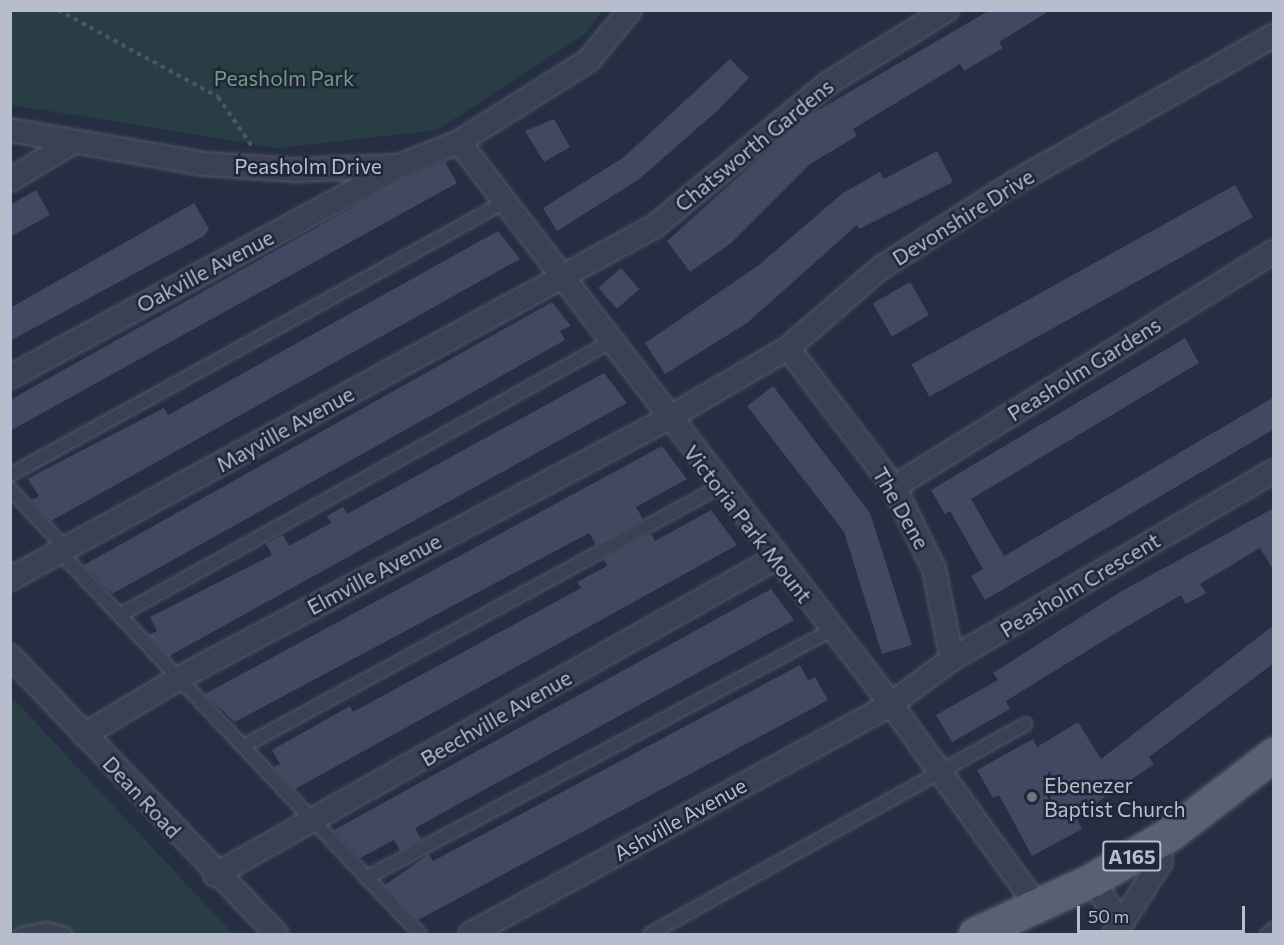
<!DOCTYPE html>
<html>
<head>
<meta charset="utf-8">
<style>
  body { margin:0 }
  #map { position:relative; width:1284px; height:945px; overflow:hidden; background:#262e43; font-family:Commissioner,sans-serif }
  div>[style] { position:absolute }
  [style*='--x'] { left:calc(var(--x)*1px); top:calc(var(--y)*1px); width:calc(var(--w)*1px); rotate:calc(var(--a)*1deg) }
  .green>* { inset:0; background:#293d44 }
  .building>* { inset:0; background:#404961; transform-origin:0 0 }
  .path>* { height:4px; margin-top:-2px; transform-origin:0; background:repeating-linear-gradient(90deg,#475a61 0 4.5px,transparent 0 9px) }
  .roads { filter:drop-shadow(0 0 2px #53596a) drop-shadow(0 0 2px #53596a) }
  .lane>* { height:12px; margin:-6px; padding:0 6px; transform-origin:6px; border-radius:6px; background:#3b4153 }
  .street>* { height:22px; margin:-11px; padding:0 11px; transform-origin:11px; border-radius:11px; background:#3b4153 }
  .primary>* { height:33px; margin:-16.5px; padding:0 16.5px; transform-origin:16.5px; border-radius:16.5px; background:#596073 }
  .dots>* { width:16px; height:16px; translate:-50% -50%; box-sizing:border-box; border:3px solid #202638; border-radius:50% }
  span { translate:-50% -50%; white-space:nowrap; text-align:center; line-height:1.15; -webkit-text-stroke:5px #202638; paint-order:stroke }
  .shield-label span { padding:2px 4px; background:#202638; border:2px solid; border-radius:4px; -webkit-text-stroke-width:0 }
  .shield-label { font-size:20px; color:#b8bdcd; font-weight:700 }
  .park-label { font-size:21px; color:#6f9e81 }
  .street-label { font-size:21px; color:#b8bdcd }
  .poi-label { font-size:21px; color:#b8bdcd }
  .left { translate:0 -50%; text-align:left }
  .frame { position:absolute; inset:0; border:12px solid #b8bdcd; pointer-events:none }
  .scale { position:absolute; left:1077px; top:906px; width:168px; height:27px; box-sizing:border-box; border:3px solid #b8bdcd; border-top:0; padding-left:8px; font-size:18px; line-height:21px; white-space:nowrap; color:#b8bdcd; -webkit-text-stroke:4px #202638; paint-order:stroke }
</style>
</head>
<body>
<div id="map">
  <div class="green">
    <div style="clip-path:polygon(10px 11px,11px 10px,602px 11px,585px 34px,437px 130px,279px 148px,11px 105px)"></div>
    <div style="clip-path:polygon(11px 696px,233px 934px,11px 934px)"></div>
  </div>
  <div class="building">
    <div style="clip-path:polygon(990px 10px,1051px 10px,999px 42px,1003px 48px,964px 71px,960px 64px,853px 129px,857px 136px,810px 164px,730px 244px,690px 272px,667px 241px,759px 158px,810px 115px)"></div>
    <div style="clip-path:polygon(730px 59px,749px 78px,716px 112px,638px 180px,557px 231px,543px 208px,624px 157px)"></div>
    <div style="clip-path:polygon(554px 119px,570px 147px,544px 162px,525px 131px)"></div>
    <div style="clip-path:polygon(937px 151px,953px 182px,859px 229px,857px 225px,747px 323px,665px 374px,645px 343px,759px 265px,843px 193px,880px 172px,884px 179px)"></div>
    <div style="clip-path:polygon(445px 162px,457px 183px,10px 431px,10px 400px,403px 179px)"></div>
    <div style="left:1235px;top:185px;width:37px;height:370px;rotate:61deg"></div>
    <div style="clip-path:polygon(36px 190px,50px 215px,10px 237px,10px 205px)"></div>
    <div style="clip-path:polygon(194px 203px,209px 229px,204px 236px,10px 341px,10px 308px)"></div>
    <div style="clip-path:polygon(498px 231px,520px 259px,51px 521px,32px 500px,39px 496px,28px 479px,46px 469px,164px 408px,168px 415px)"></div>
    <div style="left:621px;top:268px;width:28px;height:30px;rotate:49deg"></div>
    <div style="left:910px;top:282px;width:38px;height:43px;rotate:60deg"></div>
    <div style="clip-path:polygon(552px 302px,571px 326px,560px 331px,565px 340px,473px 392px,112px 594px,84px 565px)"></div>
    <div style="clip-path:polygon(1185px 338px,1199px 363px,971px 499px,1004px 556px,1274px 397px,1274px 429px,985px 600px,971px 576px,983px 569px,950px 511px,945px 514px,931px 490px)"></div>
    <div style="clip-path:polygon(604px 373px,627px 403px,169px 656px,149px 635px,157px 631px,150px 617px,272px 555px,266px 544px,283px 535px,289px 546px,331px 523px,327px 516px,343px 507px,347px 514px)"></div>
    <div style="clip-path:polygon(773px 386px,870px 513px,912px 645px,882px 654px,844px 532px,747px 406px)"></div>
    <div style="clip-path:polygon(662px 446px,687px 479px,636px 507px,643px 519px,596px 545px,589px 533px,235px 722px,205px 694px)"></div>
    <div style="clip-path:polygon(1274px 508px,1274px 571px,1260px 548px,1200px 584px,1206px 593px,1186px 604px,1181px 595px,1116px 633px,1006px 701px,1010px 709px,952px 742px,936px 715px,998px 680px,993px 673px,1120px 592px)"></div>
    <div style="clip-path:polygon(711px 510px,737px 545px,295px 789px,274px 767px,280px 764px,272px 750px,350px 706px,353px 712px,581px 588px,577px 582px,607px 566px,604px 559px,651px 534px,655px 541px)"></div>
    <div style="clip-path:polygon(771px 589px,794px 620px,415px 828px,421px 839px,400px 851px,394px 840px,360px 858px,334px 830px)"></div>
    <div style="clip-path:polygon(1274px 625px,1274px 663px,1149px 757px,1154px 764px,1076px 817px,1082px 829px,1032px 856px,999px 795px,993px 798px,977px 770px,1033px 739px,1037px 747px,1078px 722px,1101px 759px)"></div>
    <div style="clip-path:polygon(800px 665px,808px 680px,815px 677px,828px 700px,418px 920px,385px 885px,429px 854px,433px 861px)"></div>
  </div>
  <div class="path">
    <div style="--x:58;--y:10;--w:182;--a:28.5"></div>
    <div style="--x:218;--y:97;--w:60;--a:55.2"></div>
  </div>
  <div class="roads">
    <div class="lane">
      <div style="--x:10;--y:475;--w:563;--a:-28.89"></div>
      <div style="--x:10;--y:489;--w:82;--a:47"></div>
      <div style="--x:60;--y:552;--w:525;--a:46.7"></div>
      <div style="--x:120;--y:615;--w:561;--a:-29.12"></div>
      <div style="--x:244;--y:746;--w:541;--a:-28.6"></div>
      <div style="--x:366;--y:878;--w:526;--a:-28.03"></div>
      <div style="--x:21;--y:934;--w:26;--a:-11"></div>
      <div style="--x:47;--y:929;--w:19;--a:16"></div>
      <div style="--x:650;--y:934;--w:430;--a:-29.2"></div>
      <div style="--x:1267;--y:934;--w:9;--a:-36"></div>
    </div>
    <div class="street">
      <div style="--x:10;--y:130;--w:198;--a:9.9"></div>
      <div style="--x:205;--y:164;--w:90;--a:3.8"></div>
      <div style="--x:295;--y:170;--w:104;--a:-2.2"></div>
      <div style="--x:399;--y:166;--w:65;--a:-21.8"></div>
      <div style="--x:459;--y:142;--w:154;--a:-32.2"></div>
      <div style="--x:589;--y:60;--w:65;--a:-50.6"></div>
      <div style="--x:459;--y:142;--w:709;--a:52.45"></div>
      <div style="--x:891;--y:704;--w:249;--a:54.1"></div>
      <div style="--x:10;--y:180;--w:70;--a:-31"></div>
      <div style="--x:788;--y:348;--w:175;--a:52.7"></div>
      <div style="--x:894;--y:487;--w:91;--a:64"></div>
      <div style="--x:934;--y:569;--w:92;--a:78.7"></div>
      <div style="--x:10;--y:377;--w:435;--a:-28.4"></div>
      <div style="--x:894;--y:487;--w:447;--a:-31.8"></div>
      <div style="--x:10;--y:579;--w:735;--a:-28.69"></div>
      <div style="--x:655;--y:226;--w:223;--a:-39.5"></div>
      <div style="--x:827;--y:84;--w:141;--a:-31.7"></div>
      <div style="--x:10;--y:656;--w:385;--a:46.2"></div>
      <div style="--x:84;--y:735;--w:113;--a:-30.9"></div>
      <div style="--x:181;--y:677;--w:550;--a:-27.96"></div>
      <div style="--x:667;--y:419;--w:140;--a:-30.4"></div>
      <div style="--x:788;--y:348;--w:124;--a:-40.8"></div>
      <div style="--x:882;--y:267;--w:156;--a:-32.5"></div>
      <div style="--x:1014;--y:183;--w:299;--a:-29.6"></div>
      <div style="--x:215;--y:875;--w:642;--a:-29.48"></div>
      <div style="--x:1092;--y:880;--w:53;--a:56.6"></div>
      <div style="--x:1121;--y:924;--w:12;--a:125"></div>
      <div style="--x:1121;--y:924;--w:74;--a:-57.2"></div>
      <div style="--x:1161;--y:862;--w:21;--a:-98"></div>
      <div style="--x:470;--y:934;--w:480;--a:-28.6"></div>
      <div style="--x:891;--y:704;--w:76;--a:-36.4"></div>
      <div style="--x:952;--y:659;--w:373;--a:-30.3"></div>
    </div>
    <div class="primary">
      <div style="--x:975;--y:934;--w:129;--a:-24.8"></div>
      <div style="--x:1092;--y:880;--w:92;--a:-30.7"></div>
      <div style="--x:1171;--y:833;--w:130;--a:-37.5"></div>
    </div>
  </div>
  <div class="dots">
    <div style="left:1032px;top:797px;background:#6b7280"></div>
  </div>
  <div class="shield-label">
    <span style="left:1132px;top:856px">A165</span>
  </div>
  <div class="park-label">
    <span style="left:284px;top:78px">Peasholm Park</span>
  </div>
  <div class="street-label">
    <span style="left:754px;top:145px;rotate:-39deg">Chatsworth Gardens</span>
    <span style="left:308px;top:166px">Peasholm Drive</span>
    <span style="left:963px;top:217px;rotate:-32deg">Devonshire Drive</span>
    <span style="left:205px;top:271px;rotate:-28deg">Oakville Avenue</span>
    <span style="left:1084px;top:369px;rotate:-32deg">Peasholm Gardens</span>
    <span style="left:285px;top:429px;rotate:-29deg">Mayville Avenue</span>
    <span style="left:901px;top:508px;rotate:60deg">The Dene</span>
    <span style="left:748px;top:524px;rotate:52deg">Victoria Park Mount</span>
    <span style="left:374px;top:574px;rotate:-28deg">Elmville Avenue</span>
    <span style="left:1080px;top:585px;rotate:-31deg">Peasholm Crescent</span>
    <span style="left:496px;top:718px;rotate:-30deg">Beechville Avenue</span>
    <span style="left:142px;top:797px;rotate:47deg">Dean Road</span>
    <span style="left:680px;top:819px;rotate:-29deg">Ashville Avenue</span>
  </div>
  <div class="poi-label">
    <span class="left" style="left:1044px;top:797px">Ebenezer<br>Baptist Church</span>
  </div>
  <div class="frame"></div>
  <div class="scale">50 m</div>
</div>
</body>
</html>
